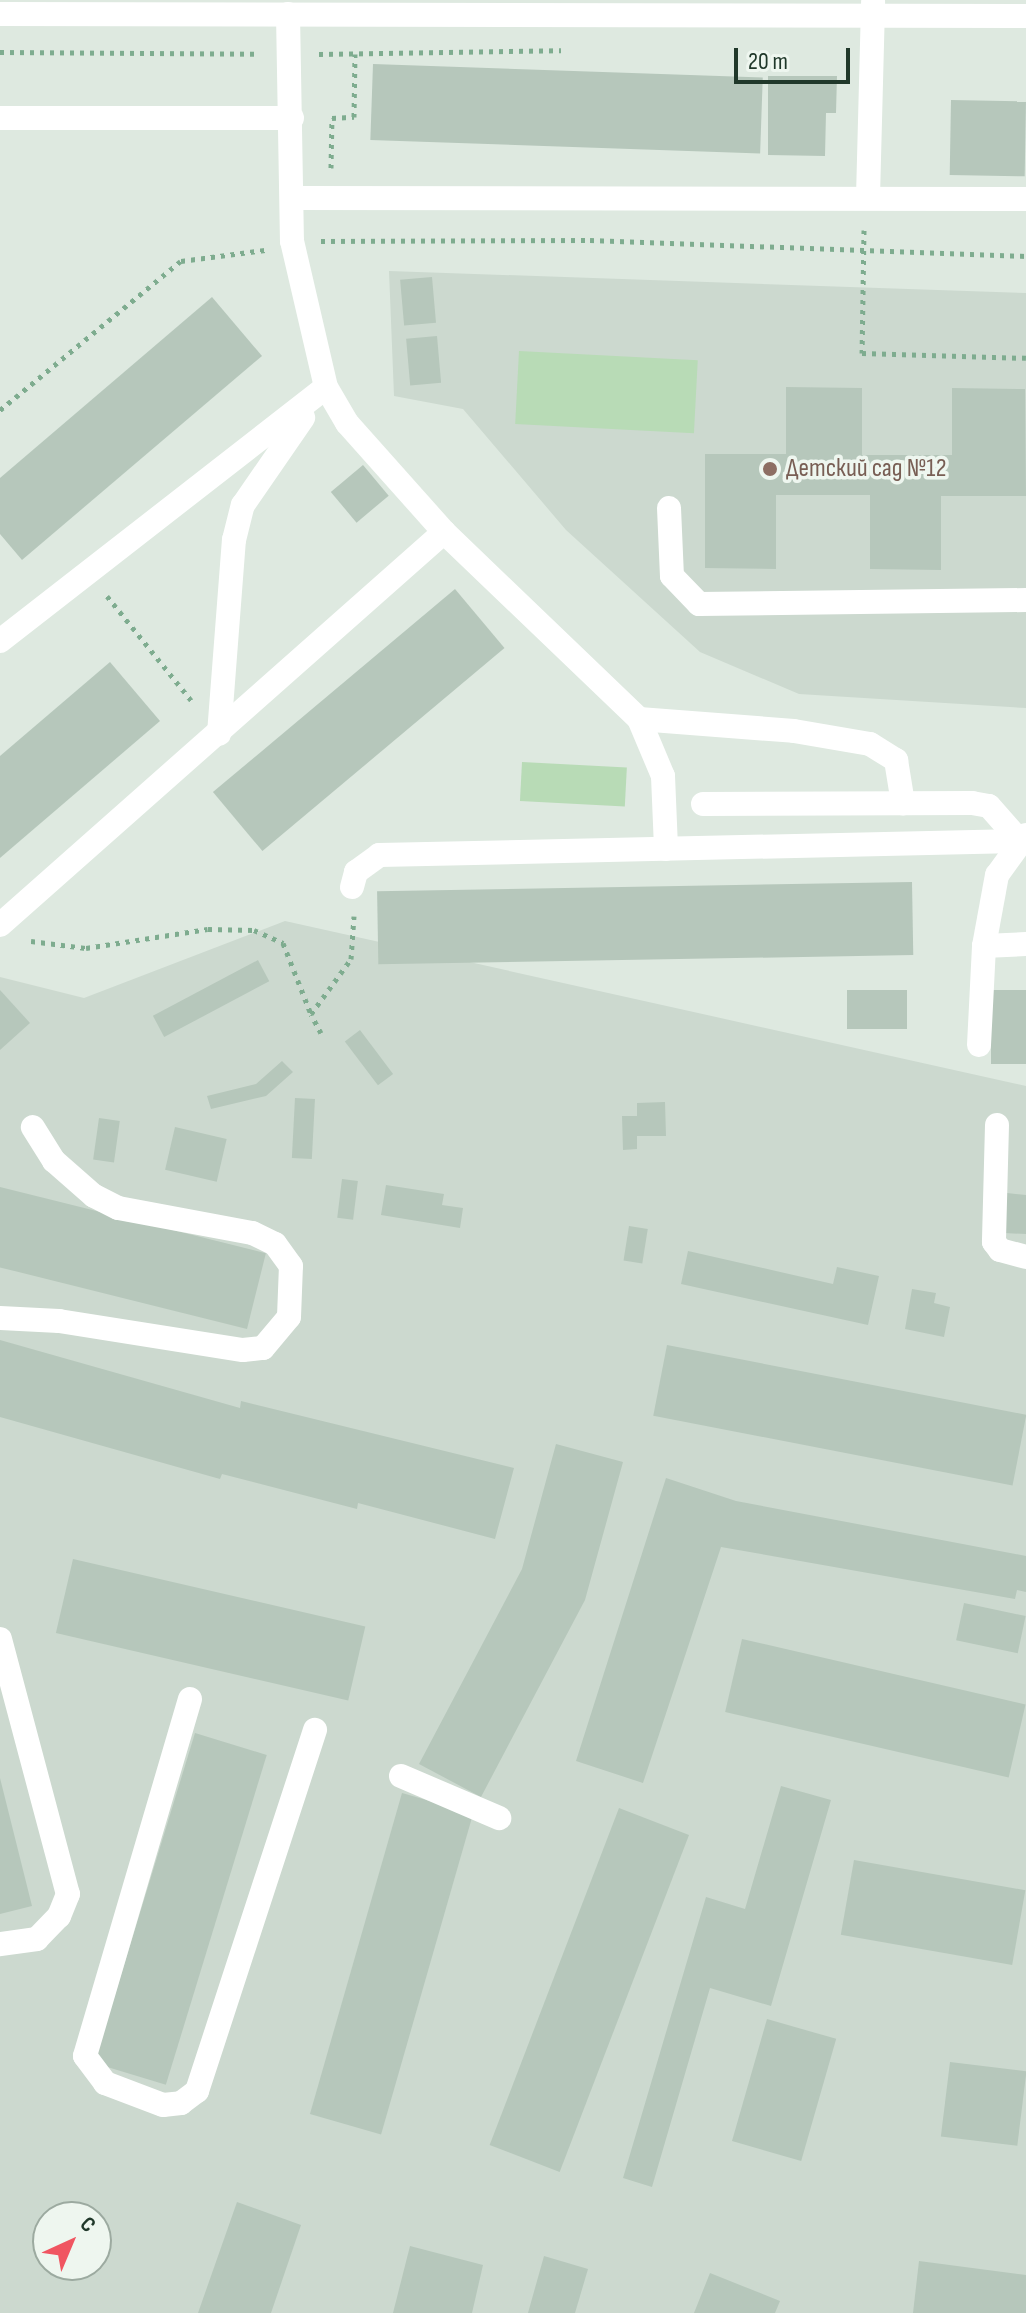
<!DOCTYPE html>
<html>
<head>
<meta charset="utf-8">
<style>
  body { margin:0 }
  #map { position:relative; width:1026px; height:2313px; overflow:hidden; background:#dee9e0; font-family:"Sofia Sans Condensed",sans-serif }
  div>[style] { position:absolute }
  [style*='--x'] { left:calc(var(--x)*1px); top:calc(var(--y)*1px); width:calc(var(--w)*1px); rotate:calc(var(--a)*1deg) }
  .built>* { inset:0; background:#ccd9cf }
  .green>* { inset:0; background:#b8dbb6; transform-origin:0 0 }
  .building>* { inset:0; background:#b6c7bb; transform-origin:0 0 }
  .path>* { height:5px; margin-top:-2.5px; transform-origin:0; background:repeating-linear-gradient(90deg,#7eac8f 0 4px,transparent 0 10px) }
  .minor>* { height:24px; margin:-12px; padding:0 12px; transform-origin:12px; border-radius:12px; background:#fff }
  .dots>* { width:22px; height:22px; translate:-50% -50%; box-sizing:border-box; border:4px solid #eef6ef; border-radius:50% }
  span { translate:-50% -50%; white-space:nowrap; text-align:center; line-height:1.15; -webkit-text-stroke:7px #eef6ef; paint-order:stroke }
  .education-label { font-size:26px; color:#785e54 }
  .left { translate:0 -50%; text-align:left }
  .north { position:absolute; left:32px; top:2201px; width:80px; height:80px; box-sizing:border-box; background:#eef6ef; border:2px solid #9caaa0; border-radius:50%; rotate:44deg; font-size:22px; font-weight:700; line-height:32px; text-align:center; color:#20382a }
  .north::after { content:''; display:block; margin:auto; width:28px; height:36px; background:#f05561; clip-path:polygon(50% 0,100% 100%,50% 72%,0 100%) }
  .scale { position:absolute; left:734px; top:48px; width:116px; height:36px; box-sizing:border-box; border:4px solid #20382a; border-top:0; padding-left:10px; font-size:24px; line-height:28px; white-space:nowrap; color:#20382a; -webkit-text-stroke:6px #eef6ef; paint-order:stroke }
</style>
</head>
<body>
<div id="map">
  <div class="built">
    <div style="clip-path:polygon(389px 271px,1026px 293px,1026px 708px,799px 694px,700px 652px,566px 530px,463px 409px,394px 396px)"></div>
    <div style="clip-path:polygon(evenodd,285px 921px,1026px 1086px,1026px 2313px,0 2313px,0 977px,84px 998px,285px 921px,48px 2217px,96px 2217px,96px 2265px,48px 2265px,48px 2217px)"></div>
  </div>
  <div class="green">
    <div style="left:519px;top:351px;width:179px;height:73px;rotate:3deg"></div>
    <div style="left:522px;top:762px;width:105px;height:39px;rotate:3deg"></div>
  </div>
  <div class="building">
    <div style="left:373px;top:64px;width:390px;height:76px;rotate:2deg"></div>
    <div style="clip-path:polygon(768px 76px,837px 76px,836px 113px,826px 113px,825px 156px,768px 155px)"></div>
    <div style="left:951px;top:100px;width:75px;height:75px;rotate:1deg"></div>
    <div style="left:432px;top:277px;width:46px;height:32px;rotate:85deg"></div>
    <div style="clip-path:polygon(212px 297px,262px 356px,22px 560px,0 534px,0 478px)"></div>
    <div style="left:437px;top:336px;width:47px;height:31px;rotate:85deg"></div>
    <div style="clip-path:polygon(786px 387px,862px 388px,862px 455px,952px 455px,952px 388px,1025px 389px,1026px 496px,941px 496px,941px 570px,870px 569px,870px 495px,776px 495px,776px 569px,705px 568px,705px 454px,786px 454px)"></div>
    <div style="left:363px;top:465px;width:40px;height:42px;rotate:50deg"></div>
    <div style="left:455px;top:589px;width:77px;height:316px;rotate:50deg"></div>
    <div style="clip-path:polygon(110px 662px,160px 721px,0 858px,0 756px)"></div>
    <div style="left:912px;top:882px;width:73px;height:535px;rotate:89deg"></div>
    <div style="left:258px;top:960px;width:24px;height:119px;rotate:62deg"></div>
    <div style="clip-path:polygon(0 990px,30px 1023px,0 1050px)"></div>
    <div style="left:847px;top:990px;width:60px;height:39px"></div>
    <div style="left:1026px;top:990px;width:74px;height:35px;rotate:90deg"></div>
    <div style="left:360px;top:1030px;width:55px;height:19px;rotate:53deg"></div>
    <div style="clip-path:polygon(282px 1061px,293px 1072px,266px 1096px,211px 1109px,207px 1096px,256px 1084px)"></div>
    <div style="left:295px;top:1098px;width:20px;height:60px;rotate:3deg"></div>
    <div style="clip-path:polygon(665px 1102px,666px 1136px,637px 1136px,637px 1149px,623px 1150px,622px 1116px,637px 1116px,637px 1103px)"></div>
    <div style="left:99px;top:1118px;width:21px;height:42px;rotate:8deg"></div>
    <div style="left:175px;top:1127px;width:53px;height:44px;rotate:13deg"></div>
    <div style="left:342px;top:1179px;width:16px;height:39px;rotate:7deg"></div>
    <div style="clip-path:polygon(386px 1185px,444px 1194px,442px 1205px,463px 1208px,460px 1228px,381px 1215px)"></div>
    <div style="left:0;top:1187px;width:274px;height:78px;rotate:14deg"></div>
    <div style="clip-path:polygon(1007px 1193px,1026px 1195px,1026px 1234px,1004px 1233px)"></div>
    <div style="left:629px;top:1226px;width:19px;height:35px;rotate:9deg"></div>
    <div style="clip-path:polygon(688px 1251px,833px 1284px,837px 1267px,879px 1276px,868px 1325px,681px 1284px)"></div>
    <div style="clip-path:polygon(912px 1289px,936px 1293px,934px 1303px,950px 1307px,944px 1337px,905px 1329px)"></div>
    <div style="clip-path:polygon(0 1340px,240px 1408px,241px 1401px,514px 1468px,495px 1539px,358px 1503px,357px 1509px,222px 1474px,220px 1479px,0 1417px)"></div>
    <div style="left:667px;top:1345px;width:366px;height:72px;rotate:11deg"></div>
    <div style="clip-path:polygon(556px 1444px,623px 1462px,585px 1600px,481px 1797px,419px 1764px,522px 1569px)"></div>
    <div style="clip-path:polygon(666px 1478px,736px 1501px,1026px 1556px,1026px 1592px,1017px 1590px,1015px 1599px,721px 1547px,643px 1783px,576px 1761px)"></div>
    <div style="left:73px;top:1559px;width:300px;height:76px;rotate:13deg"></div>
    <div style="left:964px;top:1603px;width:63px;height:38px;rotate:12deg"></div>
    <div style="left:742px;top:1639px;width:291px;height:75px;rotate:13deg"></div>
    <div style="left:195px;top:1733px;width:75px;height:345px;rotate:17deg"></div>
    <div style="clip-path:polygon(0 1778px,32px 1906px,0 1914px)"></div>
    <div style="clip-path:polygon(781px 1786px,831px 1800px,771px 2006px,710px 1988px,652px 2187px,623px 2178px,706px 1897px,745px 1909px)"></div>
    <div style="left:402px;top:1793px;width:74px;height:334px;rotate:16deg"></div>
    <div style="left:619px;top:1808px;width:75px;height:361px;rotate:21deg"></div>
    <div style="left:854px;top:1860px;width:174px;height:76px;rotate:10deg"></div>
    <div style="left:767px;top:2019px;width:72px;height:127px;rotate:16deg"></div>
    <div style="left:950px;top:2062px;width:77px;height:75px;rotate:7deg"></div>
    <div style="clip-path:polygon(237px 2202px,301px 2225px,271px 2313px,198px 2313px)"></div>
    <div style="clip-path:polygon(410px 2246px,483px 2265px,472px 2313px,393px 2313px)"></div>
    <div style="clip-path:polygon(544px 2256px,588px 2269px,575px 2313px,528px 2313px)"></div>
    <div style="clip-path:polygon(919px 2261px,1026px 2275px,1026px 2313px,913px 2313px)"></div>
    <div style="clip-path:polygon(710px 2273px,780px 2301px,775px 2313px,694px 2313px)"></div>
  </div>
  <div class="path">
    <div style="--x:0;--y:52;--w:257;--a:0.4"></div>
    <div style="--x:319;--y:54;--w:242;--a:-0.9"></div>
    <div style="--x:331;--y:168;--w:50;--a:-88.9"></div>
    <div style="--x:332;--y:118;--w:22;--a:-3"></div>
    <div style="--x:354;--y:117;--w:63;--a:-89.1"></div>
    <div style="--x:864;--y:230;--w:123;--a:90.9"></div>
    <div style="--x:862;--y:353;--w:164;--a:1.7"></div>
    <div style="--x:321;--y:241;--w:269;--a:-0.2"></div>
    <div style="--x:590;--y:240;--w:436;--a:2.1"></div>
    <div style="--x:0;--y:410;--w:234;--a:-39.5"></div>
    <div style="--x:181;--y:261;--w:85;--a:-7.5"></div>
    <div style="--x:107;--y:596;--w:134;--a:51.1"></div>
    <div style="--x:31;--y:941;--w:55;--a:7.3"></div>
    <div style="--x:86;--y:948;--w:123;--a:-8.9"></div>
    <div style="--x:208;--y:929;--w:46;--a:1.2"></div>
    <div style="--x:254;--y:930;--w:32;--a:24"></div>
    <div style="--x:283;--y:943;--w:76;--a:68.5"></div>
    <div style="--x:321;--y:1033;--w:21;--a:-118"></div>
    <div style="--x:311;--y:1014;--w:68;--a:-54"></div>
    <div style="--x:351;--y:959;--w:43;--a:-86"></div>
  </div>
  <div class="minor">
    <div style="--x:0;--y:14;--w:1026;--a:0.11"></div>
    <div style="--x:288;--y:14;--w:227;--a:89"></div>
    <div style="--x:292;--y:241;--w:150;--a:76.9"></div>
    <div style="--x:326;--y:387;--w:42;--a:59.7"></div>
    <div style="--x:347;--y:423;--w:146;--a:48.3"></div>
    <div style="--x:444;--y:532;--w:270;--a:43.8"></div>
    <div style="--x:639;--y:719;--w:62;--a:67.2"></div>
    <div style="--x:663;--y:776;--w:73;--a:87.6"></div>
    <div style="--x:0;--y:118;--w:292;--a:0"></div>
    <div style="--x:868;--y:197;--w:195;--a:-88.5"></div>
    <div style="--x:293;--y:198;--w:733;--a:0.08"></div>
    <div style="--x:669;--y:508;--w:68;--a:87.5"></div>
    <div style="--x:672;--y:576;--w:39;--a:46"></div>
    <div style="--x:699;--y:604;--w:327;--a:-0.7"></div>
    <div style="--x:0;--y:641;--w:413;--a:-37.9"></div>
    <div style="--x:639;--y:719;--w:155;--a:4.4"></div>
    <div style="--x:794;--y:731;--w:77;--a:9.7"></div>
    <div style="--x:870;--y:744;--w:31;--a:32"></div>
    <div style="--x:896;--y:760;--w:44;--a:80.8"></div>
    <div style="--x:219;--y:734;--w:195;--a:-85.6"></div>
    <div style="--x:234;--y:540;--w:36;--a:-76"></div>
    <div style="--x:243;--y:505;--w:106;--a:-55.4"></div>
    <div style="--x:703;--y:804;--w:269;--a:-0.2"></div>
    <div style="--x:972;--y:803;--w:17;--a:10"></div>
    <div style="--x:989;--y:806;--w:47;--a:48.5"></div>
    <div style="--x:1026;--y:835;--w:49;--a:125.9"></div>
    <div style="--x:997;--y:875;--w:72;--a:100.4"></div>
    <div style="--x:984;--y:946;--w:42;--a:-2.7"></div>
    <div style="--x:352;--y:887;--w:16;--a:-75"></div>
    <div style="--x:356;--y:872;--w:29;--a:-36"></div>
    <div style="--x:379;--y:855;--w:641;--a:-1.25"></div>
    <div style="--x:0;--y:925;--w:593;--a:-41.51"></div>
    <div style="--x:979;--y:1045;--w:99;--a:-87.1"></div>
    <div style="--x:997;--y:1125;--w:117;--a:91.5"></div>
    <div style="--x:994;--y:1242;--w:10;--a:53"></div>
    <div style="--x:1000;--y:1250;--w:27;--a:15"></div>
    <div style="--x:0;--y:1318;--w:59;--a:2.9"></div>
    <div style="--x:59;--y:1321;--w:186;--a:9"></div>
    <div style="--x:243;--y:1350;--w:20;--a:-6"></div>
    <div style="--x:263;--y:1348;--w:40;--a:-50"></div>
    <div style="--x:289;--y:1317;--w:51;--a:-87.8"></div>
    <div style="--x:291;--y:1266;--w:27;--a:-126"></div>
    <div style="--x:275;--y:1244;--w:25;--a:-154"></div>
    <div style="--x:252;--y:1233;--w:136;--a:-169.4"></div>
    <div style="--x:118;--y:1208;--w:27;--a:-153"></div>
    <div style="--x:94;--y:1196;--w:53;--a:-138.8"></div>
    <div style="--x:54;--y:1161;--w:40;--a:-122"></div>
    <div style="--x:0;--y:1639;--w:264;--a:75.1"></div>
    <div style="--x:68;--y:1894;--w:24;--a:112"></div>
    <div style="--x:59;--y:1916;--w:32;--a:134"></div>
    <div style="--x:37;--y:1939;--w:37;--a:172"></div>
    <div style="--x:190;--y:1699;--w:372;--a:106.4"></div>
    <div style="--x:85;--y:2056;--w:34;--a:53"></div>
    <div style="--x:105;--y:2083;--w:62;--a:20.8"></div>
    <div style="--x:163;--y:2105;--w:18;--a:-6"></div>
    <div style="--x:181;--y:2103;--w:20;--a:-37"></div>
    <div style="--x:197;--y:2091;--w:380;--a:-71.9"></div>
    <div style="--x:401;--y:1776;--w:107;--a:23.2"></div>
  </div>
  <div class="dots">
    <div style="left:770px;top:469px;background:#8d6e63"></div>
  </div>
  <div class="education-label">
    <span class="left" style="left:786px;top:469px">Детский сад №12</span>
  </div>
  <div class="north">С</div>
  <div class="scale">20 m</div>
</div>
</body>
</html>
